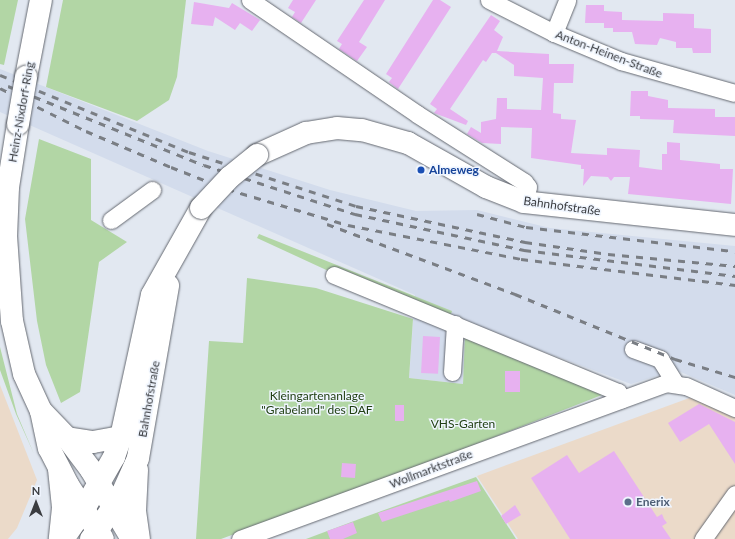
<!DOCTYPE html>
<html>
<head>
<meta charset="utf-8">
<style>
  body { margin:0 }
  #map { position:relative; width:735px; height:539px; overflow:hidden; background:#e2e8f1; font-family:Lato,sans-serif }
  div>[style] { position:absolute }
  [style*='--x'] { left:calc(var(--x)*1px); top:calc(var(--y)*1px); width:calc(var(--w)*1px); rotate:calc(var(--a)*1deg) }
  .commercial>* { inset:0; background:#ebdac9 }
  .built>* { inset:0; background:#d3dcec }
  .green>* { inset:0; background:#b2d6a5 }
  .building>* { inset:0; background:#e7b1f0; transform-origin:0 0 }
  .roads { filter:drop-shadow(0 0 1px #656971) drop-shadow(0 0 1px #656971) }
  .minor>* { height:17px; margin:-8.5px; padding:0 8.5px; transform-origin:8.5px; border-radius:8.5px; background:#fff }
  .major>* { height:22px; margin:-11px; padding:0 11px; transform-origin:11px; border-radius:11px; background:#fff }
  .highway>* { height:22px; margin:-11px; padding:0 11px; transform-origin:11px; border-radius:11px; background:#fff }
  .rail>* { height:3px; margin-top:-1.5px; transform-origin:0; background:repeating-linear-gradient(90deg,#7a7e84 0 7px,transparent 0 14px) }
  .bridges { filter:drop-shadow(0 0 1px #656971) drop-shadow(0 0 1px #656971) }
  .major-bridge>* { height:22px; margin:-11px; padding:0 11px; transform-origin:11px; border-radius:11px; background:#fff }
  .dots>* { width:11px; height:11px; translate:-50% -50%; box-sizing:border-box; border:2px solid #eff5fe; border-radius:50% }
  span { translate:-50% -50%; white-space:nowrap; text-align:center; line-height:1.15; -webkit-text-stroke:3px #eff5fe; paint-order:stroke }
  .street-label { font-size:12px; color:#3a3c40 }
  .transit-label { font-size:12px; color:#164399; font-weight:700 }
  .left { translate:0 -50%; text-align:left }
  .park-label { font-size:12px; color:#214013 }
  .service-label { font-size:12px; color:#4e5e75; font-weight:700 }
  .north { position:absolute; left:16px; top:483px; width:40px; height:40px; -webkit-text-stroke:3px #eff5fe; paint-order:stroke; rotate:0deg; font-size:11px; font-weight:700; line-height:16px; text-align:center; color:#3a3c40 }
  .north::after { content:''; display:block; margin:auto; width:14px; height:18px; background:#3a3c40; clip-path:polygon(50% 0,100% 100%,50% 72%,0 100%) }
</style>
</head>
<body>
<div id="map">
  <div class="commercial">
    <div style="clip-path:polygon(0 385px,37px 480px,17px 528px,8px 539px,0 539px)"></div>
    <div style="clip-path:polygon(692px 397px,735px 417px,735px 539px,518px 539px,477px 476px)"></div>
  </div>
  <div class="built">
    <div style="clip-path:polygon(0 69px,208px 151px,330px 190px,416px 211px,477px 210px,550px 228px,735px 246px,735px 395px,676px 370px,631px 384px,466px 323px,463px 384px,409px 378px,415px 295px,0 112px)"></div>
  </div>
  <div class="green">
    <div style="clip-path:polygon(0 0,18px 0,4px 65px,0 64px)"></div>
    <div style="clip-path:polygon(63px 0,186px 0,177px 77px,169px 100px,137px 121px,46px 87px)"></div>
    <div style="clip-path:polygon(39px 139px,91px 159px,91px 220px,127px 242px,99px 262px,80px 392px,61px 403px,46px 365px,37px 321px,25px 219px)"></div>
    <div style="clip-path:polygon(259px 234px,452px 311px,450px 317px,335px 274px,257px 238px)"></div>
    <div style="clip-path:polygon(247px 278px,316px 288px,413px 319px,409px 378px,463px 384px,465px 335px,607px 393px,438px 459px,221px 539px,196px 539px,209px 341px,243px 343px)"></div>
    <div style="clip-path:polygon(0 347px,17px 414px,34px 454px,16px 414px,0 370px)"></div>
    <div style="clip-path:polygon(476px 477px,516px 539px,306px 539px,362px 518px)"></div>
  </div>
  <div class="building">
    <div style="clip-path:polygon(293px 0,316px 0,301px 23px,292px 17px,295px 12px,288px 8px)"></div>
    <div style="clip-path:polygon(364px 0,385px 0,359px 42px,367px 47px,357px 61px,339px 49px,342px 44px,337px 41px)"></div>
    <div style="clip-path:polygon(433px 0,440px 0,451px 7px,398px 89px,389px 82px,392px 78px,386px 74px)"></div>
    <div style="clip-path:polygon(194px 2px,229px 8px,232px 3px,260px 20px,252px 31px,240px 23px,235px 30px,215px 17px,213px 26px,191px 24px)"></div>
    <div style="clip-path:polygon(586px 5px,604px 5px,604px 11px,622px 12px,622px 20px,663px 21px,663px 13px,694px 14px,694px 28px,711px 29px,711px 53px,693px 53px,692px 48px,676px 48px,676px 42px,660px 38px,657px 45px,635px 44px,632px 32px,613px 32px,613px 28px,604px 28px,604px 23px,585px 23px)"></div>
    <div style="clip-path:polygon(491px 15px,500px 21px,494px 30px,503px 37px,497px 51px,549px 54px,549px 64px,574px 64px,573px 83px,554px 83px,553px 113px,561px 114px,561px 119px,576px 120px,571px 153px,607px 155px,607px 148px,640px 150px,639px 167px,662px 170px,662px 154px,667px 154px,667px 142px,680px 143px,680px 160px,720px 164px,720px 169px,733px 169px,731px 204px,628px 194px,630px 177px,614px 177px,611px 181px,608px 177px,591px 176px,583px 186px,584px 169px,581px 169px,581px 165px,531px 158px,532px 128px,501px 127px,501px 144px,482px 143px,467px 134px,471px 127px,481px 133px,481px 122px,496px 119px,497px 98px,507px 98px,507px 109px,541px 110px,543px 78px,514px 76px,514px 65px,496px 53px,492px 53px,486px 62px,483px 60px,450px 109px,468px 121px,466px 125px,434px 113px,437px 109px,430px 104px)"></div>
    <div style="clip-path:polygon(631px 91px,648px 91px,648px 96px,668px 100px,668px 108px,715px 109px,715px 117px,735px 117px,735px 136px,673px 133px,674px 120px,640px 119px,640px 116px,630px 116px)"></div>
    <div style="left:423px;top:336px;width:17px;height:37px;rotate:3deg"></div>
    <div style="left:505px;top:371px;width:15px;height:21px"></div>
    <div style="clip-path:polygon(699px 404px,735px 422px,735px 464px,709px 424px,680px 442px,668px 423px)"></div>
    <div style="left:395px;top:405px;width:9px;height:16px"></div>
    <div style="clip-path:polygon(614px 451px,657px 517px,662px 514px,664px 519px,667px 523px,662px 526px,671px 539px,570px 539px,531px 478px,567px 455px,579px 473px)"></div>
    <div style="left:342px;top:463px;width:14px;height:14px;rotate:4deg"></div>
    <div style="clip-path:polygon(477px 481px,481px 491px,450px 502px,449px 500px,382px 522px,378px 513px)"></div>
    <div style="clip-path:polygon(515px 505px,521px 515px,506px 524px,501px 516px)"></div>
    <div style="clip-path:polygon(353px 522px,357px 533px,343px 539px,330px 539px,327px 531px)"></div>
  </div>
  <div class="roads">
    <div class="minor">
      <div style="--x:250;--y:0;--w:202;--a:34.3"></div>
      <div style="--x:417;--y:114;--w:127;--a:32.4"></div>
      <div style="--x:524;--y:182;--w:6;--a:51"></div>
      <div style="--x:528;--y:187;--w:16;--a:105"></div>
      <div style="--x:489;--y:0;--w:73;--a:26.9"></div>
      <div style="--x:554;--y:33;--w:73;--a:22.7"></div>
      <div style="--x:621;--y:61;--w:118;--a:15.7"></div>
      <div style="--x:554;--y:33;--w:35;--a:-68"></div>
      <div style="--x:111;--y:220;--w:51;--a:-36.2"></div>
      <div style="--x:334;--y:275;--w:307;--a:22.4"></div>
      <div style="--x:618;--y:392;--w:8;--a:67"></div>
      <div style="--x:633;--y:349;--w:29;--a:20"></div>
      <div style="--x:660;--y:359;--w:28;--a:58"></div>
      <div style="--x:452;--y:372;--w:48;--a:-86.4"></div>
      <div style="--x:240;--y:539;--w:454;--a:-20.1"></div>
      <div style="--x:666;--y:383;--w:20;--a:9"></div>
      <div style="--x:686;--y:386;--w:54;--a:24.2"></div>
      <div style="--x:703;--y:539;--w:55;--a:-54.6"></div>
    </div>
    <div class="major">
      <div style="--x:26;--y:77;--w:78;--a:-79"></div>
      <div style="--x:18;--y:124;--w:64;--a:99"></div>
      <div style="--x:8;--y:187;--w:49;--a:92.3"></div>
      <div style="--x:6;--y:236;--w:85;--a:86"></div>
      <div style="--x:12;--y:321;--w:54;--a:77.2"></div>
      <div style="--x:24;--y:374;--w:41;--a:65.3"></div>
      <div style="--x:41;--y:411;--w:38;--a:78"></div>
      <div style="--x:49;--y:448;--w:42;--a:62.8"></div>
      <div style="--x:68;--y:485;--w:64;--a:57.1"></div>
      <div style="--x:257;--y:155;--w:54;--a:-24.2"></div>
      <div style="--x:306;--y:133;--w:31;--a:-9"></div>
      <div style="--x:337;--y:128;--w:25;--a:5"></div>
      <div style="--x:362;--y:130;--w:48;--a:15.8"></div>
      <div style="--x:408;--y:143;--w:90;--a:29.4"></div>
      <div style="--x:486;--y:187;--w:41;--a:21.5"></div>
      <div style="--x:524;--y:202;--w:212;--a:6.2"></div>
      <div style="--x:41;--y:411;--w:37;--a:46"></div>
      <div style="--x:67;--y:438;--w:40;--a:53"></div>
      <div style="--x:91;--y:470;--w:80;--a:59.3"></div>
      <div style="--x:67;--y:438;--w:26;--a:9"></div>
      <div style="--x:93;--y:442;--w:28;--a:-10"></div>
      <div style="--x:137;--y:470;--w:41;--a:92.8"></div>
      <div style="--x:135;--y:511;--w:28;--a:82"></div>
      <div style="--x:84;--y:509;--w:60;--a:-60"></div>
      <div style="--x:114;--y:457;--w:21;--a:-71"></div>
      <div style="--x:121;--y:437;--w:145;--a:-77.7"></div>
      <div style="--x:152;--y:295;--w:100;--a:-60.6"></div>
      <div style="--x:97;--y:531;--w:47;--a:-56.3"></div>
      <div style="--x:123;--y:492;--w:37;--a:-66"></div>
      <div style="--x:138;--y:458;--w:175;--a:-80.1"></div>
    </div>
    <div class="highway">
      <div style="--x:59;--y:469;--w:39;--a:84"></div>
      <div style="--x:63;--y:508;--w:31;--a:96"></div>
      <div style="--x:63;--y:539;--w:37;--a:-55"></div>
      <div style="--x:91;--y:539;--w:10;--a:-53"></div>
    </div>
  </div>
  <div class="rail">
    <div style="--x:0;--y:75;--w:204;--a:22.2"></div>
    <div style="--x:189;--y:152;--w:176;--a:17.9"></div>
    <div style="--x:356;--y:206;--w:173;--a:12"></div>
    <div style="--x:525;--y:242;--w:84;--a:8.2"></div>
    <div style="--x:608;--y:254;--w:128;--a:5.4"></div>
    <div style="--x:8;--y:86;--w:211;--a:22"></div>
    <div style="--x:204;--y:165;--w:159;--a:18"></div>
    <div style="--x:355;--y:214;--w:173;--a:12"></div>
    <div style="--x:524;--y:250;--w:213;--a:7"></div>
    <div style="--x:0;--y:88;--w:96;--a:26.6"></div>
    <div style="--x:86;--y:131;--w:92;--a:23"></div>
    <div style="--x:171;--y:167;--w:60;--a:21.4"></div>
    <div style="--x:227;--y:189;--w:126;--a:16.6"></div>
    <div style="--x:348;--y:225;--w:176;--a:11.1"></div>
    <div style="--x:521;--y:259;--w:216;--a:6.9"></div>
    <div style="--x:477;--y:214;--w:51;--a:14.9"></div>
    <div style="--x:526;--y:227;--w:210;--a:6.6"></div>
    <div style="--x:327;--y:224;--w:201;--a:20.4"></div>
    <div style="--x:515;--y:294;--w:173;--a:22.1"></div>
    <div style="--x:675;--y:359;--w:63;--a:16.7"></div>
  </div>
  <div class="bridges">
    <div class="major-bridge">
      <div style="--x:18;--y:124;--w:48;--a:-80.3"></div>
      <div style="--x:201;--y:208;--w:42;--a:-46.9"></div>
      <div style="--x:230;--y:177;--w:35;--a:-39"></div>
    </div>
  </div>
  <div class="dots">
    <div style="left:421px;top:170px;background:#1a4fb4"></div>
    <div style="left:628px;top:502px;background:#5c6f8a"></div>
  </div>
  <div class="street-label">
    <span style="left:609px;top:54px;rotate:21deg">Anton-Heinen-Straße</span>
    <span style="left:21px;top:112px;rotate:-80deg">Heinz-Nixdorf-Ring</span>
    <span style="left:562px;top:206px;rotate:8deg">Bahnhofstraße</span>
    <span style="left:149px;top:399px;rotate:-80deg">Bahnhofstraße</span>
    <span style="left:431px;top:469px;rotate:-21deg">Wollmarktstraße</span>
  </div>
  <div class="transit-label">
    <span class="left" style="left:429px;top:170px">Almeweg</span>
  </div>
  <div class="park-label">
    <span style="left:317px;top:403px">Kleingartenanlage<br>"Grabeland" des DAF</span>
    <span style="left:463px;top:424px">VHS-Garten</span>
  </div>
  <div class="service-label">
    <span class="left" style="left:636px;top:502px">Enerix</span>
  </div>
  <div class="north">N</div>
</div>
</body>
</html>
